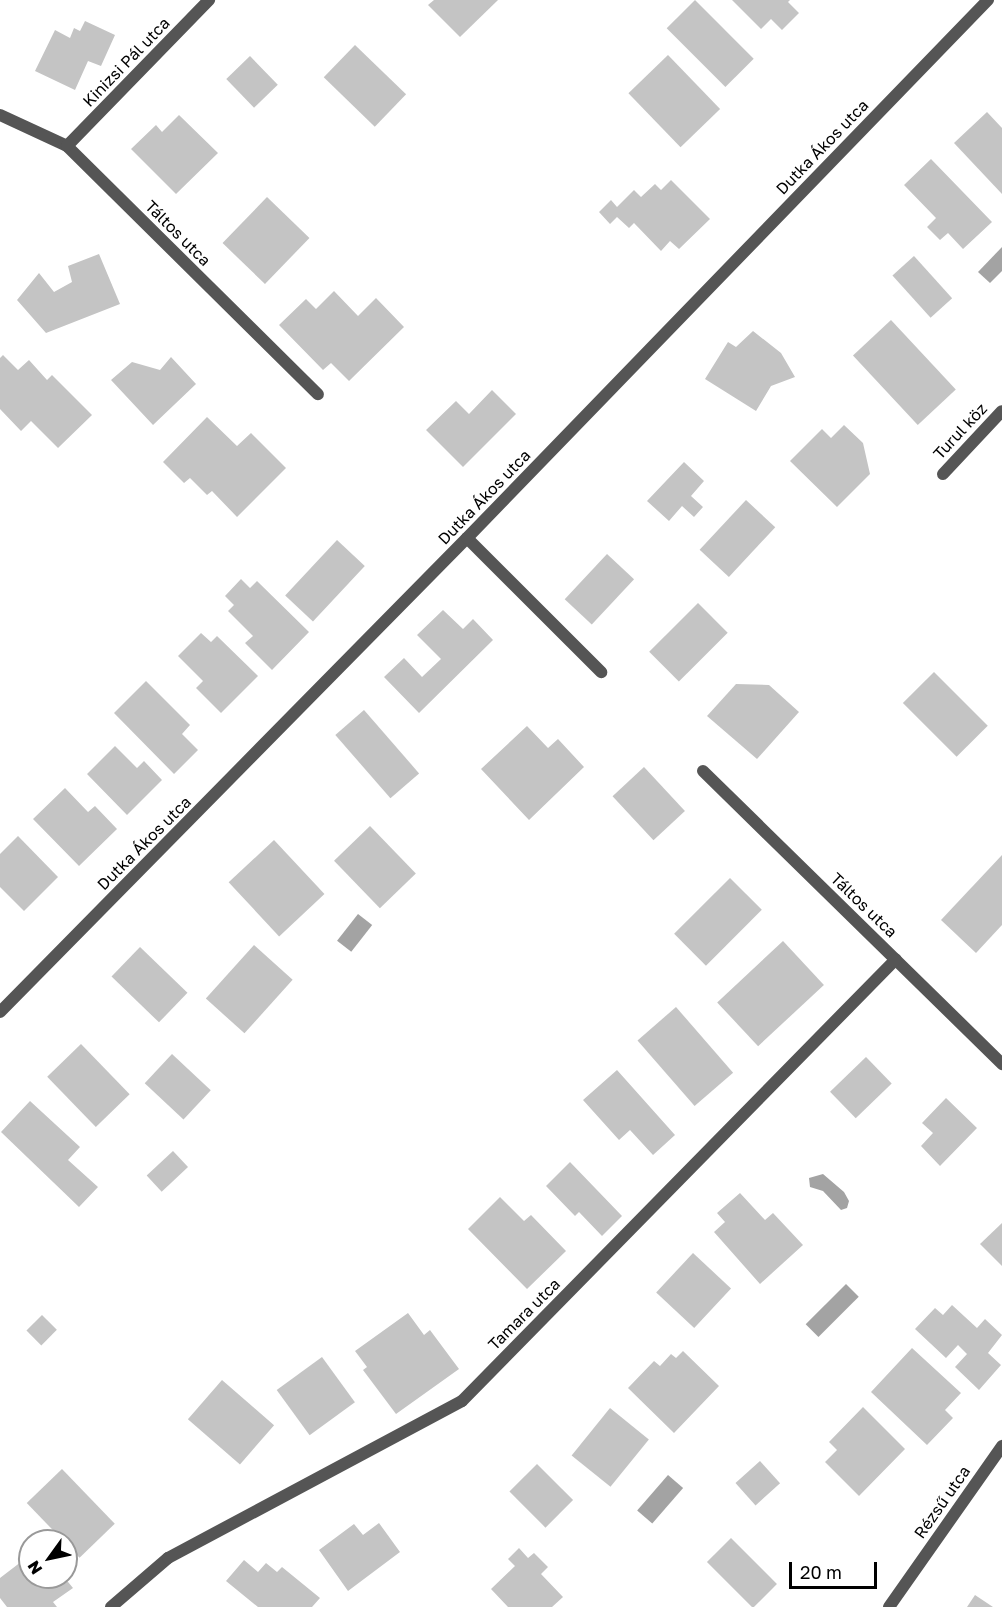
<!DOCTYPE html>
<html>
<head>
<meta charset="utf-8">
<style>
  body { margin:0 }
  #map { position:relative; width:1002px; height:1607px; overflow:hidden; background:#fff; font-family:"Golos Text",sans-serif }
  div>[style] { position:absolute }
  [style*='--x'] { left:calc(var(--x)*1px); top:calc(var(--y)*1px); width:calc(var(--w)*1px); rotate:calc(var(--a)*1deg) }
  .water>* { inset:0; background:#a3a3a3; transform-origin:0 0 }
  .building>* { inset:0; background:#c4c4c4; transform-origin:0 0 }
  .street>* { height:12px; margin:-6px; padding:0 6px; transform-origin:6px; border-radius:6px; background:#555 }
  span { translate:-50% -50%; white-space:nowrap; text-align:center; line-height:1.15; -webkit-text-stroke:4.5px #fff; paint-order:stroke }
  .street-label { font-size:16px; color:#000 }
  .north { position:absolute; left:18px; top:1529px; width:60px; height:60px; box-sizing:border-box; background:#fff; border:2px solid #999; border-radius:50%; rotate:237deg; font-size:16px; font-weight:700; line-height:24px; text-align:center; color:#000 }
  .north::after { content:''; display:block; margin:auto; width:21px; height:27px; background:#000; clip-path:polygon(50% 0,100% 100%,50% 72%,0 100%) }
  .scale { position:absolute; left:789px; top:1562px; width:88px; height:27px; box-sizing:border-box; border:3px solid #000; border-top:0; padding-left:8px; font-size:18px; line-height:21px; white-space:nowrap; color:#000; -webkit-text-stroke:4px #fff; paint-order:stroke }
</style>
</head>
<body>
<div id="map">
  <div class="water">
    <div style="clip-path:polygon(1002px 247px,1002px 271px,990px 283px,978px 272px)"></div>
    <div style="left:358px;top:914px;width:18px;height:34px;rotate:38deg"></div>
    <div style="clip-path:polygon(823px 1174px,844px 1192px,849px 1201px,847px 1208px,841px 1210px,823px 1191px,810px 1187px,809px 1178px)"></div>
    <div style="left:846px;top:1284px;width:18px;height:57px;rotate:45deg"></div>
    <div style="left:668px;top:1475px;width:20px;height:47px;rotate:41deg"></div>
  </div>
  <div class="building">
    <div style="clip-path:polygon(434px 0,498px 0,460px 37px,428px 5px)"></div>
    <div style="left:695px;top:0;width:83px;height:40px;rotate:45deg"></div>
    <div style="clip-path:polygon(732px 0,790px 0,788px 2px,799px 13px,782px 30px,771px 19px,761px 29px)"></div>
    <div style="clip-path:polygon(85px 21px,115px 35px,101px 66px,88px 61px,75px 90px,35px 71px,55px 30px,70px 38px,74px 28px,80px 31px)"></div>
    <div style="left:355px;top:45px;width:71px;height:45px;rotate:44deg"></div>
    <div style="left:668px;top:55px;width:75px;height:55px;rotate:46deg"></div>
    <div style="left:250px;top:56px;width:40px;height:33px;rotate:46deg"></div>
    <div style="clip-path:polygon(987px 112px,1002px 128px,1002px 194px,954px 143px)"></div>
    <div style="clip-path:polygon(179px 115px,218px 153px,176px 194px,131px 149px,156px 125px,162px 132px)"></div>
    <div style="clip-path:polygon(931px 159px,992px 222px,963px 249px,948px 233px,940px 240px,927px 227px,936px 218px,904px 185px)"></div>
    <div style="clip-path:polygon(671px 180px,710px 219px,679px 249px,670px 241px,661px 251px,634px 223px,629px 228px,617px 217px,610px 224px,599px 212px,611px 200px,617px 207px,634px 190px,641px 197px,655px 184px,661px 190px)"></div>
    <div style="left:267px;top:197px;width:59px;height:64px;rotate:44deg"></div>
    <div style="clip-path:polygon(99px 254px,120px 304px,46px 333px,17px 300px,39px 273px,54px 292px,72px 282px,68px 266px)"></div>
    <div style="left:914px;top:256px;width:57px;height:29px;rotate:48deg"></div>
    <div style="clip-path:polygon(334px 291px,358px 316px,376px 298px,404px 327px,349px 381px,331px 363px,323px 370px,279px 325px,306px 299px,316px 309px)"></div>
    <div style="left:891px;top:320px;width:95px;height:52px;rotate:47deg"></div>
    <div style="clip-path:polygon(753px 331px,781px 353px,795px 377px,771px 386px,756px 411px,705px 379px,728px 342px,736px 347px)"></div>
    <div style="clip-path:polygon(3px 355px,18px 370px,29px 360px,47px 380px,52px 375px,92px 415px,58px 448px,31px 421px,21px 431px,0 409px,0 358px)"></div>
    <div style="clip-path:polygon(171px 357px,196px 384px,153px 425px,111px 380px,132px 362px,160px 370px)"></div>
    <div style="clip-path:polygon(492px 390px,516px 414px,463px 467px,426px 430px,456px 401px,469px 414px)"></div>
    <div style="clip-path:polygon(207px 417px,237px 446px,251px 433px,286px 468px,237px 517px,212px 491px,207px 495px,190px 478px,184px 483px,163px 462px)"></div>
    <div style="clip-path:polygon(844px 425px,863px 443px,870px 474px,837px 507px,790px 461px,822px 429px,831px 438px)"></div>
    <div style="clip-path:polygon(684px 462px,704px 481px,691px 496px,703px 507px,694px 517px,682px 506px,669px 521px,647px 501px)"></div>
    <div style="left:746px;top:500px;width:40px;height:68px;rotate:43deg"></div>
    <div style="left:337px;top:540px;width:38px;height:76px;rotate:43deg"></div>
    <div style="left:607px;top:554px;width:37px;height:62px;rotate:43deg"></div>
    <div style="clip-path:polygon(241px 579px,250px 588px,257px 581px,309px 632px,272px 670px,245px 643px,253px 636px,228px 611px,234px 605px,225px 596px)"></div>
    <div style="left:698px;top:603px;width:42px;height:69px;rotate:45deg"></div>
    <div style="clip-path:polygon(443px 610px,463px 629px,473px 619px,493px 640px,419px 713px,384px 677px,404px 658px,422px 677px,441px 659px,417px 635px)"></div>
    <div style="clip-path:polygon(201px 633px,211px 642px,217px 636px,258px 676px,221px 713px,196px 688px,203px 681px,178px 656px)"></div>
    <div style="left:934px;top:672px;width:76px;height:44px;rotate:45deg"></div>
    <div style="clip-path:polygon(146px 681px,190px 725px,182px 734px,198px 750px,174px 774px,114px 713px)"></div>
    <div style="clip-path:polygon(736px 684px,769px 685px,799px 712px,757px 759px,707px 716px)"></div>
    <div style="left:364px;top:710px;width:84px;height:38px;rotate:49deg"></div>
    <div style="clip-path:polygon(527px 726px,548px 748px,558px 739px,584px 767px,529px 820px,481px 769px)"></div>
    <div style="clip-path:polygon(115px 746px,137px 768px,144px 761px,162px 780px,127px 815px,87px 774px)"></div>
    <div style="left:644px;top:767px;width:60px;height:43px;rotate:47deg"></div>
    <div style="clip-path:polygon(65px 788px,88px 812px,95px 806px,117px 829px,79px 866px,33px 819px)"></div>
    <div style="left:370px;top:826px;width:66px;height:50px;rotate:46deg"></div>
    <div style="clip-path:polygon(18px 836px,58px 877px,24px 911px,0 887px,0 854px)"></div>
    <div style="left:274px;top:840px;width:74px;height:62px;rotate:47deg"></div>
    <div style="clip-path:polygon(1002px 855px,1002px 925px,976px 953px,941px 920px)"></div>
    <div style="left:730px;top:878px;width:45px;height:79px;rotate:45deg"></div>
    <div style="left:783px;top:941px;width:60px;height:90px;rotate:47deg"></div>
    <div style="left:254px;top:945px;width:52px;height:72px;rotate:42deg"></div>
    <div style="left:140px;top:947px;width:66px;height:41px;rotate:44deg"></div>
    <div style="left:676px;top:1007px;width:87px;height:51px;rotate:49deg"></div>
    <div style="left:81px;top:1044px;width:70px;height:47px;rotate:46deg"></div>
    <div style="left:172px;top:1054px;width:53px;height:40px;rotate:43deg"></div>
    <div style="left:866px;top:1057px;width:37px;height:50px;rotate:46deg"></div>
    <div style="clip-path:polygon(617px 1070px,675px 1135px,653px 1155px,630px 1130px,619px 1140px,583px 1100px)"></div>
    <div style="clip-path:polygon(946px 1098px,977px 1128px,940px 1166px,921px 1146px,933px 1133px,922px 1123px)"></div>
    <div style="clip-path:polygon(30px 1101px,80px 1147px,68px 1160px,98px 1187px,79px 1207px,1px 1132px)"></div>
    <div style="left:173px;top:1151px;width:22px;height:36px;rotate:47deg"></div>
    <div style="clip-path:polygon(570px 1162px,622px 1216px,602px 1236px,579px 1212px,575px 1216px,546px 1186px)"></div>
    <div style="clip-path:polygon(740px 1193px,765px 1220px,773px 1213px,803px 1245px,760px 1284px,714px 1232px,725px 1222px,717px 1213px)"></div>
    <div style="clip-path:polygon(500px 1197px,524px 1221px,531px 1215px,566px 1251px,527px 1289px,468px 1229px)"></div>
    <div style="clip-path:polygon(1002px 1223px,1002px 1266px,980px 1244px)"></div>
    <div style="left:693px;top:1253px;width:52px;height:54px;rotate:43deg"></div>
    <div style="clip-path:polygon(952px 1305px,977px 1328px,985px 1319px,1002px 1335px,988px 1353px,1001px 1365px,979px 1390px,955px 1367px,967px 1354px,958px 1345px,946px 1358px,915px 1329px,935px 1308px,943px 1315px)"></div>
    <div style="clip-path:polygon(408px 1313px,424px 1335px,430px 1330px,459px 1369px,396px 1414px,363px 1370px,367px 1367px,355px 1351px)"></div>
    <div style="left:42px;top:1315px;width:21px;height:22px;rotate:45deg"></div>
    <div style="clip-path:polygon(912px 1348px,961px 1393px,945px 1410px,953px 1418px,927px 1445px,871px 1392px)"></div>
    <div style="clip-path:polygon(683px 1351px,719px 1386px,674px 1433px,628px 1388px,654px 1361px,660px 1366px,671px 1354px,676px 1358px)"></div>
    <div style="left:322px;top:1357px;width:56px;height:56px;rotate:54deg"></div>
    <div style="left:222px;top:1380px;width:69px;height:52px;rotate:41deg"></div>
    <div style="clip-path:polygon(863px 1407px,905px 1449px,859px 1496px,825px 1462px,837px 1450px,829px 1442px)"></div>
    <div style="left:610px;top:1408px;width:50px;height:61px;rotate:39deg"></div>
    <div style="left:760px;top:1461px;width:30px;height:33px;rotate:48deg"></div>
    <div style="left:537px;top:1464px;width:51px;height:39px;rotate:45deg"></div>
    <div style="left:62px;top:1469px;width:76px;height:49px;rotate:46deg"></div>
    <div style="clip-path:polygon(379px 1523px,400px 1552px,348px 1591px,319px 1550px,354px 1524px,363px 1535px)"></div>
    <div style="left:731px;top:1538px;width:65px;height:34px;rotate:45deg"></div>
    <div style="clip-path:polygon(519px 1548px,528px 1558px,534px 1553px,548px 1567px,541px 1574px,563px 1597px,552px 1607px,508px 1607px,491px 1589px,515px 1566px,508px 1559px)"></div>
    <div style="clip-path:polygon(30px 1555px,30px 1577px,64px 1577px,73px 1588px,53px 1602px,57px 1607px,7px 1607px,0 1598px,0 1578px)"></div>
    <div style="clip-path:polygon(244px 1560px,258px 1572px,266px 1563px,277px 1572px,282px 1567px,320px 1598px,312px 1607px,258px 1607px,226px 1581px)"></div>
    <div style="clip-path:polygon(975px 1595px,993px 1607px,967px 1607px)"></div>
  </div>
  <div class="street">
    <div style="--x:0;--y:115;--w:74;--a:24.8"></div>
    <div style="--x:67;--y:146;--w:353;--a:44.7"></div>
    <div style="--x:67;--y:146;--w:204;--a:-45.8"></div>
    <div style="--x:943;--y:474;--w:86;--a:-46.9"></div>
    <div style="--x:467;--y:538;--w:190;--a:45"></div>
    <div style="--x:703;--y:771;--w:419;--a:44.4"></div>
    <div style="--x:0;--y:1012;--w:665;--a:-45.43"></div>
    <div style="--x:467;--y:538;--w:749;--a:-45.92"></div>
    <div style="--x:111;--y:1607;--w:75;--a:-40.7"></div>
    <div style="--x:168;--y:1558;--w:333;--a:-28.1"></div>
    <div style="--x:462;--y:1401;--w:619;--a:-45.52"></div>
    <div style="--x:889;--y:1607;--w:197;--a:-54.9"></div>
  </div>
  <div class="street-label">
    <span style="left:126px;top:62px;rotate:-46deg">Kinizsi Pál utca</span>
    <span style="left:822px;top:147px;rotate:-46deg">Dutka Ákos utca</span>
    <span style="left:178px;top:233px;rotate:45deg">Táltos utca</span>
    <span style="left:960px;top:431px;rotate:-47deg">Turul köz</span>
    <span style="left:484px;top:497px;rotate:-46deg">Dutka Ákos utca</span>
    <span style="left:144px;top:843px;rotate:-45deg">Dutka Ákos utca</span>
    <span style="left:864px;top:905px;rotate:44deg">Táltos utca</span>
    <span style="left:524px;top:1314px;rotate:-45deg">Tamara utca</span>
    <span style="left:942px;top:1502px;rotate:-55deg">Rézsű utca</span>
  </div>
  <div class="north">N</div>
  <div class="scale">20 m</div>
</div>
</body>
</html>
